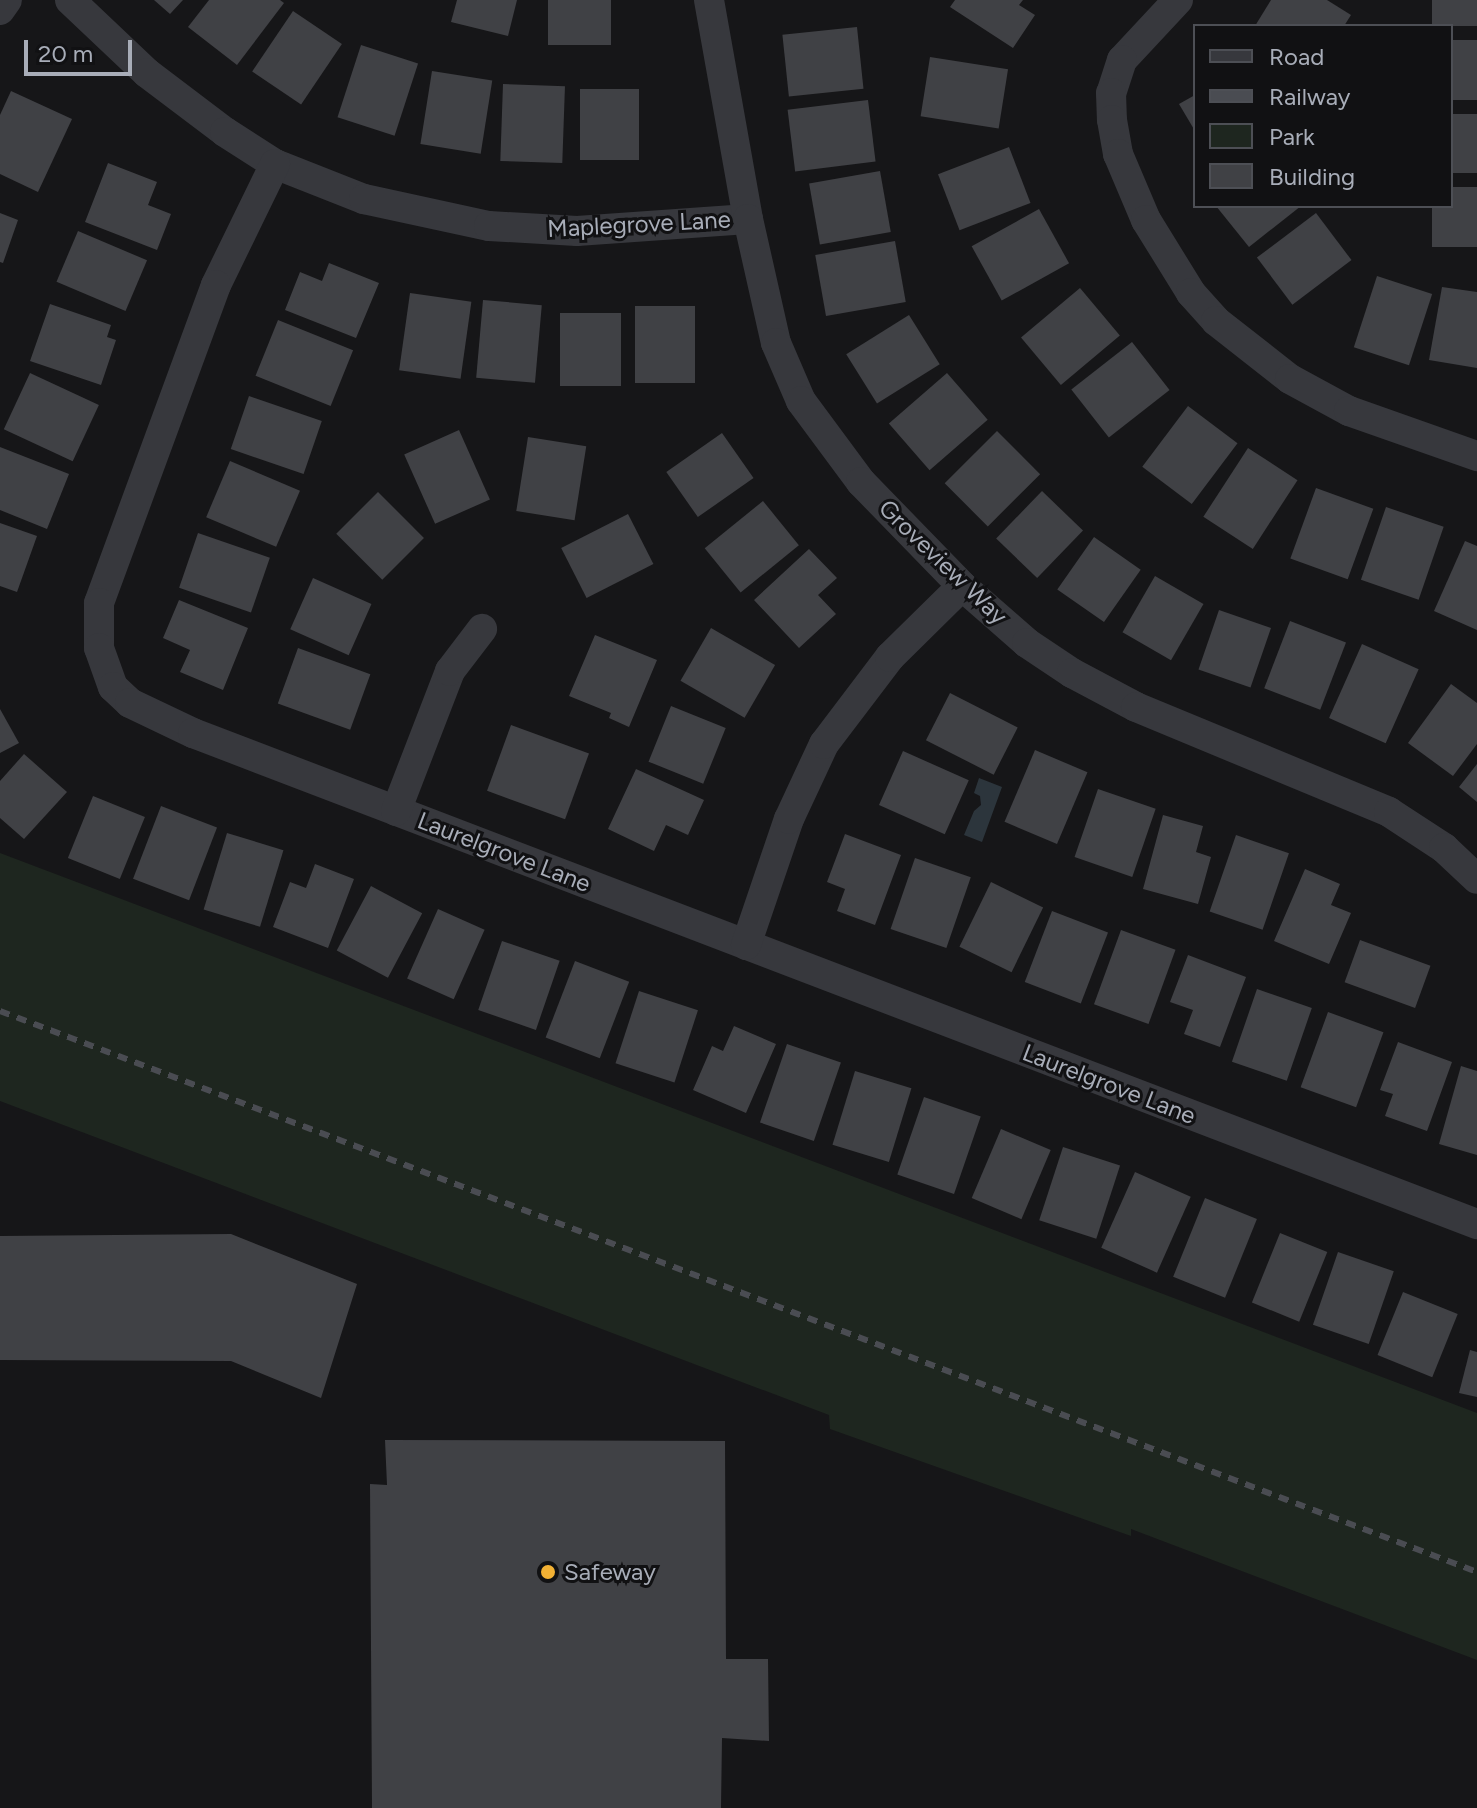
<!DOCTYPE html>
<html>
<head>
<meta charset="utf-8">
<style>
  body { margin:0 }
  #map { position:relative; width:1477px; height:1808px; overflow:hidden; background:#161618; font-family:Figtree,sans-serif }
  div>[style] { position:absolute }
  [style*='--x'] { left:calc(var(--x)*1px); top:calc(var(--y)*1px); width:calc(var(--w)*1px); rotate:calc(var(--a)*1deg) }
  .green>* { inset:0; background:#1e261f }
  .water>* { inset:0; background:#2c353c }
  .building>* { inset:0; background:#404145; transform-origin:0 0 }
  .minor>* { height:30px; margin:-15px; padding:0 15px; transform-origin:15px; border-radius:15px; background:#37383d }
  .rail>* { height:6px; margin-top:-3px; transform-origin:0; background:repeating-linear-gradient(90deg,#4a4c52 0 10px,transparent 0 18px) }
  .dots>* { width:22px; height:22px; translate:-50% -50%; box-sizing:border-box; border:4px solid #111113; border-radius:50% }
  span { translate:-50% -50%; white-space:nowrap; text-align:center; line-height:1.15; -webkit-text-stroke:6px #111113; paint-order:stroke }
  .street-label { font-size:24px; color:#a8adb8 }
  .poi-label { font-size:24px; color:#a8adb8 }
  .left { translate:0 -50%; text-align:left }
  .legend { position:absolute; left:1193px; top:24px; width:260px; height:184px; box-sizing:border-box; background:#111113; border:2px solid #4d4f55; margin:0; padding:10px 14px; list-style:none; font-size:24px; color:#a8adb8 }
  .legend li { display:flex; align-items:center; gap:16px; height:40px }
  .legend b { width:40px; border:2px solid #4d4f55 }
  .scale { position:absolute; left:24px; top:40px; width:108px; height:36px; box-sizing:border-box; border:4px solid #a8adb8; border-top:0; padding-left:10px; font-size:24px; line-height:28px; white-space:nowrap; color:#a8adb8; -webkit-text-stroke:6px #111113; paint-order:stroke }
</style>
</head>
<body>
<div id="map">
  <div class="green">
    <div style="clip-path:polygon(0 853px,1477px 1413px,1477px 1660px,1131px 1529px,1131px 1536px,830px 1429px,829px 1415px,0 1101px)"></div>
  </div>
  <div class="water">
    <div style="clip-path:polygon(979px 778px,1002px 787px,982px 842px,964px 835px,974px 811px,981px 805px,980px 796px,974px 793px)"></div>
  </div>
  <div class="building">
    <div style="clip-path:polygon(154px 0,183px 0,170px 14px)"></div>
    <div style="clip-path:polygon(209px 0,280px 0,284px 3px,237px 65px,188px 27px)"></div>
    <div style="clip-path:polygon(457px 0,517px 0,508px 36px,451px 22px)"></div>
    <div style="left:548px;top:0;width:63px;height:45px"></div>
    <div style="clip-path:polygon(955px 0,1023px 0,1019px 5px,1035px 15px,1013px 48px,950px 7px)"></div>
    <div style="clip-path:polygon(1271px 0,1327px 0,1351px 15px,1344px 26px,1255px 26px)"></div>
    <div style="left:1432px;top:0;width:45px;height:26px"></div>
    <div style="left:293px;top:11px;width:59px;height:73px;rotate:34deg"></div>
    <div style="left:857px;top:27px;width:62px;height:75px;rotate:84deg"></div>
    <div style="left:1451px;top:40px;width:26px;height:60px"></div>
    <div style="left:361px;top:45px;width:60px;height:76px;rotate:18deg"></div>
    <div style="left:930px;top:57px;width:79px;height:60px;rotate:9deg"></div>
    <div style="left:432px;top:71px;width:61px;height:74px;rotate:9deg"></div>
    <div style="left:503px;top:84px;width:62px;height:77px;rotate:2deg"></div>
    <div style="left:580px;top:89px;width:59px;height:71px"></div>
    <div style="clip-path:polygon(11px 91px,72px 119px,38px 192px,0 174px,0 115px)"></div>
    <div style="clip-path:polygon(1195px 95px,1195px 131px,1179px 104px)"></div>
    <div style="left:868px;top:100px;width:62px;height:81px;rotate:83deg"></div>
    <div style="left:1451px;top:114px;width:26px;height:59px"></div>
    <div style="left:1009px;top:147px;width:60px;height:76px;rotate:69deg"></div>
    <div style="clip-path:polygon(108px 163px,157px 182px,148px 205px,171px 214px,157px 250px,85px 222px)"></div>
    <div style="left:880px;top:171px;width:62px;height:72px;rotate:80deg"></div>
    <div style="clip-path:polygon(1451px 187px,1477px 187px,1477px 247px,1432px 247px,1432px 206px,1451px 206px)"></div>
    <div style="clip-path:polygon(1216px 206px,1301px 206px,1249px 247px)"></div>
    <div style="left:1039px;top:209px;width:62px;height:77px;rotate:61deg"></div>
    <div style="clip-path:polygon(0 213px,18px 220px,3px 263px,0 262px)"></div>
    <div style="left:1316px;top:213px;width:59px;height:74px;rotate:53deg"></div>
    <div style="left:78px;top:231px;width:75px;height:55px;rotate:23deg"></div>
    <div style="left:895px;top:241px;width:62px;height:81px;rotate:80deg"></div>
    <div style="clip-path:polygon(329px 263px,379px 283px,356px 338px,285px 310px,300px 272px,322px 281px)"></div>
    <div style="left:1377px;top:276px;width:58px;height:75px;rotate:18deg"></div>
    <div style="clip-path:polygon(1442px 287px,1477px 292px,1477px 368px,1429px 360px)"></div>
    <div style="left:1080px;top:288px;width:62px;height:77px;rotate:50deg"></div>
    <div style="left:410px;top:293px;width:62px;height:78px;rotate:8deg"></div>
    <div style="left:483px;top:300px;width:59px;height:78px;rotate:5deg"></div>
    <div style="clip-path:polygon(50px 304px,111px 325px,107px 337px,116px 340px,101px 385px,30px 361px)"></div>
    <div style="left:635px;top:306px;width:60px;height:77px"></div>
    <div style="left:560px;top:313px;width:61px;height:73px"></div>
    <div style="left:909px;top:315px;width:58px;height:74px;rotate:58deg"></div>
    <div style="left:278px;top:320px;width:81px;height:60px;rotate:22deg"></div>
    <div style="left:1132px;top:342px;width:61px;height:77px;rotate:52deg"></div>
    <div style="left:30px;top:373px;width:76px;height:62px;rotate:25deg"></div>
    <div style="left:947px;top:373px;width:62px;height:77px;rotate:49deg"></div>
    <div style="left:249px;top:396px;width:77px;height:56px;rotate:19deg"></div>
    <div style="left:1188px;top:406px;width:62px;height:76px;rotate:37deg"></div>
    <div style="left:459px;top:430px;width:76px;height:60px;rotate:66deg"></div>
    <div style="left:997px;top:431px;width:61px;height:74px;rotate:45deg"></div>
    <div style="left:722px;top:433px;width:55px;height:68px;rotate:55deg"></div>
    <div style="left:528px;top:437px;width:59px;height:75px;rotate:9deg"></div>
    <div style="clip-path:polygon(0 447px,69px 474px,47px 529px,0 510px)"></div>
    <div style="left:1248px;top:448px;width:59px;height:82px;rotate:33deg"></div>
    <div style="left:230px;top:461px;width:76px;height:61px;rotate:23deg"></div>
    <div style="left:1316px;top:488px;width:61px;height:75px;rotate:20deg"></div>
    <div style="left:1042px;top:491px;width:57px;height:66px;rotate:44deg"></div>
    <div style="left:378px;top:492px;width:65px;height:59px;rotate:45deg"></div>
    <div style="left:763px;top:501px;width:57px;height:75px;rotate:51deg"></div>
    <div style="left:1386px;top:507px;width:61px;height:77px;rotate:19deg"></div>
    <div style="left:628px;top:514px;width:56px;height:75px;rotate:63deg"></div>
    <div style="clip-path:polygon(0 523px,37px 536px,17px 592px,0 586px)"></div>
    <div style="left:198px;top:533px;width:76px;height:58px;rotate:19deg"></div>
    <div style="left:1094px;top:537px;width:57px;height:64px;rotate:35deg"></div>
    <div style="clip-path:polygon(1465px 541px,1477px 546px,1477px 630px,1434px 611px)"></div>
    <div style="clip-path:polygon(809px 549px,837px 578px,818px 595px,836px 614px,799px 648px,754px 600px)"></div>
    <div style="left:1155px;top:576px;width:56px;height:65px;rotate:30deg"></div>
    <div style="left:313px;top:578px;width:64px;height:56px;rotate:24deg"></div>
    <div style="clip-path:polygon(179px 600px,248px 628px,223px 690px,180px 672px,190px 650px,163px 638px)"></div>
    <div style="left:1219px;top:610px;width:55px;height:63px;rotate:19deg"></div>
    <div style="left:1290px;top:621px;width:60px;height:72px;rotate:21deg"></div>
    <div style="left:711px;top:628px;width:74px;height:61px;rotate:30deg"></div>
    <div style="clip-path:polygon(595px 635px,657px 660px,629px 727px,609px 718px,611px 713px,569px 696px)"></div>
    <div style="left:1362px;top:644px;width:62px;height:81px;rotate:24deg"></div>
    <div style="left:298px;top:648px;width:77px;height:59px;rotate:20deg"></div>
    <div style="clip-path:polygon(1451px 684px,1477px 703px,1477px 744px,1453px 776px,1408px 743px)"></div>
    <div style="left:950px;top:693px;width:76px;height:53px;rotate:27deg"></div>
    <div style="left:671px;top:706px;width:59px;height:60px;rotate:22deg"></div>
    <div style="clip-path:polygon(0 709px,19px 743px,0 753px)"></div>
    <div style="left:511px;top:725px;width:83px;height:70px;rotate:20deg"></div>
    <div style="left:1035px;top:750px;width:57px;height:78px;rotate:23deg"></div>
    <div style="left:903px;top:751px;width:72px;height:59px;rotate:24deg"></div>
    <div style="clip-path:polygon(24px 754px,67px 792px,24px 839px,0 818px,0 781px)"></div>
    <div style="clip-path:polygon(1477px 764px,1477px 802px,1459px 787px)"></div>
    <div style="clip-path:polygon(636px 769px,704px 800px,688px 835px,666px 825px,654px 851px,608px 829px)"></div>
    <div style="left:1098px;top:789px;width:61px;height:72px;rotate:19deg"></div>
    <div style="left:93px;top:796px;width:56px;height:67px;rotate:22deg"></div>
    <div style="left:161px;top:806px;width:60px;height:78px;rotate:21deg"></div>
    <div style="clip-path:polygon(1163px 815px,1203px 826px,1196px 852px,1211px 857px,1198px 904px,1143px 889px)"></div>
    <div style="left:227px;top:833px;width:59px;height:80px;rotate:17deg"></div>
    <div style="clip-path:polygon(845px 834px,901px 855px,875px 925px,837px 911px,845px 889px,827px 882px)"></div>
    <div style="left:1236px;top:835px;width:56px;height:81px;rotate:19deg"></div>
    <div style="left:915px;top:858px;width:59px;height:75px;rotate:19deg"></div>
    <div style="clip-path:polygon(315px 864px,354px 879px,328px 948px,273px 927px,290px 882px,306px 888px)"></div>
    <div style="clip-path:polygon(1305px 869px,1340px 884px,1331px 905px,1351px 913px,1329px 964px,1274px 941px)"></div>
    <div style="left:991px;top:882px;width:58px;height:72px;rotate:26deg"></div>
    <div style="left:371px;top:886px;width:58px;height:73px;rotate:28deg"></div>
    <div style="left:438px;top:909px;width:51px;height:76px;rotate:24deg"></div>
    <div style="left:1052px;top:911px;width:60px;height:76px;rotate:21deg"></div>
    <div style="left:1121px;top:930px;width:58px;height:79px;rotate:20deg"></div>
    <div style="left:1360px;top:940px;width:75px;height:45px;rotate:20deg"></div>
    <div style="left:502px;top:941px;width:61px;height:73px;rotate:19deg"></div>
    <div style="clip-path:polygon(1188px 955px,1246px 977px,1220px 1047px,1184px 1034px,1193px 1010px,1170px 1002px)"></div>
    <div style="left:575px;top:961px;width:58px;height:82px;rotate:21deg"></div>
    <div style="left:1257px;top:989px;width:58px;height:77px;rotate:19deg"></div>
    <div style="left:639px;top:991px;width:62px;height:76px;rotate:18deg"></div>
    <div style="left:1328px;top:1012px;width:59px;height:80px;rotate:20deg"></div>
    <div style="clip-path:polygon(734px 1026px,776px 1044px,746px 1113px,693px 1090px,712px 1046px,723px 1051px)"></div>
    <div style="clip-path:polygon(1398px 1042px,1452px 1062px,1427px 1131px,1385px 1116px,1393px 1094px,1380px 1090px)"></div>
    <div style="left:787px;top:1044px;width:57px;height:83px;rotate:19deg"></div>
    <div style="clip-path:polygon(1461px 1066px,1477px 1071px,1477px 1155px,1439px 1144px)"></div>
    <div style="left:855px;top:1071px;width:59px;height:77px;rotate:17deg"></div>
    <div style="left:924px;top:1097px;width:60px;height:82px;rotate:19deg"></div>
    <div style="left:1001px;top:1129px;width:54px;height:75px;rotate:23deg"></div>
    <div style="left:1063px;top:1147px;width:60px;height:77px;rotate:18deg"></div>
    <div style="left:1135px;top:1172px;width:61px;height:83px;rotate:24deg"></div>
    <div style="left:1205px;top:1198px;width:56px;height:85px;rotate:22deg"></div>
    <div style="left:1280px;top:1233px;width:51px;height:75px;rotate:22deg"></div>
    <div style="clip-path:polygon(231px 1234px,357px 1284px,321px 1398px,231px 1361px,0 1360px,0 1236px)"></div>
    <div style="left:1338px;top:1252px;width:59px;height:77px;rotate:19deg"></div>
    <div style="left:1403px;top:1292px;width:59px;height:68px;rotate:22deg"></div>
    <div style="clip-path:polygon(1470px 1350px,1477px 1352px,1477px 1397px,1459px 1393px)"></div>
    <div style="clip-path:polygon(385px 1440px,725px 1441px,726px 1659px,768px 1659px,769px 1741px,722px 1738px,721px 1808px,372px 1808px,370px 1484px,387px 1485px)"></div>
  </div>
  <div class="minor">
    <div style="--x:70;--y:0;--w:106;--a:43.5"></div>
    <div style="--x:147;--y:73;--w:98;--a:37.1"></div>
    <div style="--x:225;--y:132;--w:59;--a:32.6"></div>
    <div style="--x:275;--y:164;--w:96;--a:21.5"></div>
    <div style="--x:364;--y:199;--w:128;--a:12.2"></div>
    <div style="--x:489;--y:226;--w:88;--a:3.3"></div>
    <div style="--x:577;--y:231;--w:171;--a:-4"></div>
    <div style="--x:709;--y:0;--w:222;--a:79.9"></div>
    <div style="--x:748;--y:219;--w:127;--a:77.3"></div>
    <div style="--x:776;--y:343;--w:63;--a:66.7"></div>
    <div style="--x:801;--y:401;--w:101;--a:53.5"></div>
    <div style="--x:861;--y:482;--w:145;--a:45.8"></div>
    <div style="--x:962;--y:586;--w:86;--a:41.2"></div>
    <div style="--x:1027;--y:643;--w:54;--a:33.7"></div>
    <div style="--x:1072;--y:673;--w:72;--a:28"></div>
    <div style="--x:1136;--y:707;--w:274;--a:22.5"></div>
    <div style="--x:1389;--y:812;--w:66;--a:33.2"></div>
    <div style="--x:1444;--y:848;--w:45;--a:43.2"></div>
    <div style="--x:1178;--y:0;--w:82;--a:133"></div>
    <div style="--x:1122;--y:60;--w:35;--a:108"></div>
    <div style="--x:1111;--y:93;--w:27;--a:88"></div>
    <div style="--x:1112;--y:120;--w:35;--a:80"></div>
    <div style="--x:1118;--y:154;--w:72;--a:67"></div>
    <div style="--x:1146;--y:220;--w:86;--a:58.3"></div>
    <div style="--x:1191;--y:293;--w:38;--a:48"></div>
    <div style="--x:1216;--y:321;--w:94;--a:38.1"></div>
    <div style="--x:1290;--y:379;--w:67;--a:28.5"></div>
    <div style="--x:1349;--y:411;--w:136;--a:19.4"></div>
    <div style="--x:0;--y:10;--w:12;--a:-55"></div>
    <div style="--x:275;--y:164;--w:135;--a:116"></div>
    <div style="--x:216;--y:285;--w:339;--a:110.2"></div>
    <div style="--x:99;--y:603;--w:45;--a:90"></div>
    <div style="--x:99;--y:648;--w:41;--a:70.3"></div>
    <div style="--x:113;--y:687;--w:23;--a:43"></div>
    <div style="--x:130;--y:703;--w:70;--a:25.5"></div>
    <div style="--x:193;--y:733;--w:1375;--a:20.93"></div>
    <div style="--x:396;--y:811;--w:150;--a:-68.9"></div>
    <div style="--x:450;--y:671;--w:53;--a:-52.7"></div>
    <div style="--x:746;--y:945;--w:133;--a:-71.2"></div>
    <div style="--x:789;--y:819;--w:83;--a:-65"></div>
    <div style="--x:824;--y:744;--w:109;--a:-52.8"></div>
    <div style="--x:890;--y:657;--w:101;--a:-44.6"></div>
  </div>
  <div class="rail">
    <div style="--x:0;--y:1011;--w:1580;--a:20.8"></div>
  </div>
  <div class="dots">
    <div style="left:548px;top:1572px;background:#f2b134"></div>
  </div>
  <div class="street-label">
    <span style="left:639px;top:224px;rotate:-3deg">Maplegrove Lane</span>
    <span style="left:943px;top:562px;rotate:44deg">Groveview Way</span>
    <span style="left:504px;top:852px;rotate:21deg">Laurelgrove Lane</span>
    <span style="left:1109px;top:1084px;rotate:21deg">Laurelgrove Lane</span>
  </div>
  <div class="poi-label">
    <span class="left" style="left:564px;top:1572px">Safeway</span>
  </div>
  <ul class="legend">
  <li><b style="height:10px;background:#37383d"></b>Road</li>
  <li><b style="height:10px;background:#4a4c52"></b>Railway</li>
  <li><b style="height:22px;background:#1e261f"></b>Park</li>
  <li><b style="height:22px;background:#404145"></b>Building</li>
  </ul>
  <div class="scale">20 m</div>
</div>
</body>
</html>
